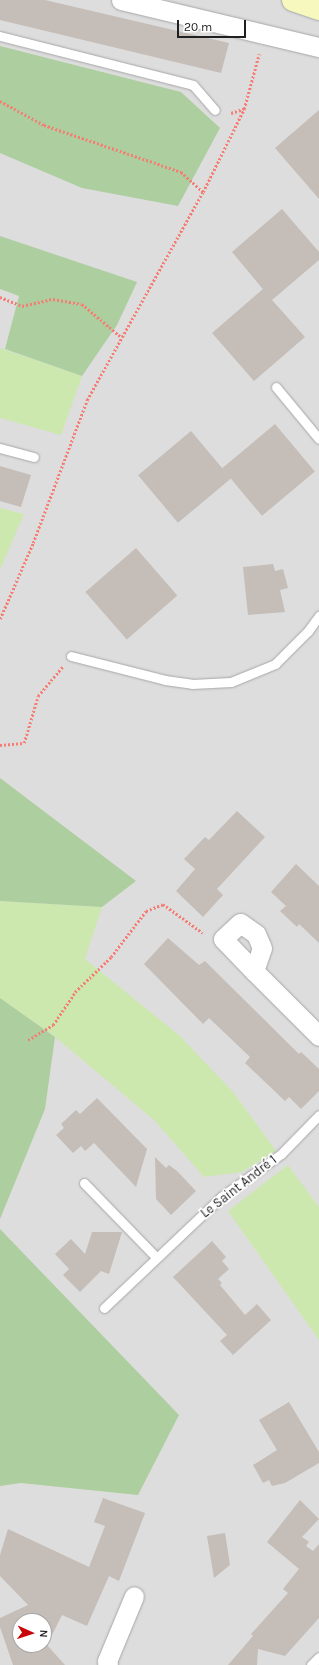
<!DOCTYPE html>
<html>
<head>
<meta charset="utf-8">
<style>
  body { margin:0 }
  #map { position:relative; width:319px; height:1665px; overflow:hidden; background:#f0ede7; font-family:Karla,sans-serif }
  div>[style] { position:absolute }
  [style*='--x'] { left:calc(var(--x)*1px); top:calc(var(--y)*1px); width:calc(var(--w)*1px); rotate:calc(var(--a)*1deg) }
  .residential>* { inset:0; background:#dedddd }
  .grass>* { inset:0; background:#cce8af }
  .forest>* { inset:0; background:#adce9e }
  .building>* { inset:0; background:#c5bdb7; transform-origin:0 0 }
  .path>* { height:2.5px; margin-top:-1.25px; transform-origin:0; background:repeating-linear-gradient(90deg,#f57e74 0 2px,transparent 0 4px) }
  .roads { filter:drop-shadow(0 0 1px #a7a7a7) drop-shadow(0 0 1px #a7a7a7) }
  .lane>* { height:9px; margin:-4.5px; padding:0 4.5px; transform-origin:4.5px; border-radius:4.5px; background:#fff }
  .street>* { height:19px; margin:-9.5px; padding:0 9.5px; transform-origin:9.5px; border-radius:9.5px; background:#fff }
  .secondary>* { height:22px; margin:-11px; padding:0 11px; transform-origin:11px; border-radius:11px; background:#f6f8be }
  span { translate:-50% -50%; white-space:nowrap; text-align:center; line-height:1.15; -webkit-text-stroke:3.5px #fff; paint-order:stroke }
  .street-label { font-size:13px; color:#202020 }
  .north { position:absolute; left:12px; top:1613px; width:40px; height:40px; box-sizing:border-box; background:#fff; border:1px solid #a6a6a6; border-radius:50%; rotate:93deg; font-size:11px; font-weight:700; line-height:16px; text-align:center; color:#202020 }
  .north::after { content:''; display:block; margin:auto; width:14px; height:18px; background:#c9070b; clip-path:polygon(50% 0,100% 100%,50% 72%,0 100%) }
  .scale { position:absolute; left:177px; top:20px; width:69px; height:18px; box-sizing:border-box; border:2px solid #202020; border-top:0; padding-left:5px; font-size:12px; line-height:14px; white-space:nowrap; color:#202020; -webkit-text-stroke:3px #fff; paint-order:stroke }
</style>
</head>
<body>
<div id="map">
  <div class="residential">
    <div style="clip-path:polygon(evenodd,0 0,319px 0,319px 1665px,0 1665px,0 0,20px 1621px,44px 1621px,44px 1645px,20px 1645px,20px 1621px)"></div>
  </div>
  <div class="grass">
    <div style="clip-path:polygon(0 348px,82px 376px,61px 435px,0 418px)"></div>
    <div style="clip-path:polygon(0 508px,24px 514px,0 570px)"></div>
    <div style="clip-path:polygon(0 901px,102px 907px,85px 959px,180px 1036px,234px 1093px,276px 1151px,242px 1172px,204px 1177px,154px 1120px,55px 1037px,0 998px)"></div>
    <div style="clip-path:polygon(288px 1165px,319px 1207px,319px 1340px,228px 1211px)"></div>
  </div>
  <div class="forest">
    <div style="clip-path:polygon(0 46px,181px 92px,220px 128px,178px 206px,82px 188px,0 153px)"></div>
    <div style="clip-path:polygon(0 236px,137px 282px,117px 325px,82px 376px,5px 349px,19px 296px,0 289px)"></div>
    <div style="clip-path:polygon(0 779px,0 778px,136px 881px,102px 907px,0 901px)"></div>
    <div style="clip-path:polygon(0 998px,55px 1037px,45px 1109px,0 1219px)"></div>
    <div style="clip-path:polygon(0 1229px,179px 1415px,138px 1495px,21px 1483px,0 1486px)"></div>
  </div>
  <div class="building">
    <div style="clip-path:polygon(0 0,45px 0,229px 43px,221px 73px,0 20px)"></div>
    <div style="clip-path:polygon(319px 110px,319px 199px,275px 148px)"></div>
    <div style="clip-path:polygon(282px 209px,319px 252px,319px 260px,272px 300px,305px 337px,254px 381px,212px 333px,263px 289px,272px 300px,232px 252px)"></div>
    <div style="left:275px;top:424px;width:62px;height:69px;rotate:50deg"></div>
    <div style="left:191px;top:431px;width:62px;height:69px;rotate:50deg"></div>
    <div style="clip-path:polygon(0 466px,31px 475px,21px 507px,0 501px)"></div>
    <div style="left:136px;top:548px;width:63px;height:67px;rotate:49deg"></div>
    <div style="clip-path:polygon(273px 564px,275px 571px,283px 569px,288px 588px,280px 590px,285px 612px,248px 615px,243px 567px)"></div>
    <div style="clip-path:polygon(237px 811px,265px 837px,217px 889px,223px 895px,203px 917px,176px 891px,195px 869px,184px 859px,205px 837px,209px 840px)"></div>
    <div style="clip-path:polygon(296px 864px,319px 886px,319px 943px,299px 924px,297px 927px,280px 911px,286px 906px,271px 892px)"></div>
    <div style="clip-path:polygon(168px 938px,199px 965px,205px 961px,299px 1054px,301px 1052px,319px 1069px,319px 1091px,301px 1109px,289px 1097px,285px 1101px,245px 1063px,250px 1057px,209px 1018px,203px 1024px,144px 964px)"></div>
    <div style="clip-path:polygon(97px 1098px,147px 1149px,136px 1187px,94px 1143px,85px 1151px,81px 1146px,73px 1153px,56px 1135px,64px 1128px,61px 1124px,76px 1110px,80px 1114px)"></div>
    <div style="clip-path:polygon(155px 1157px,166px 1168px,169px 1165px,177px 1171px,196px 1191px,171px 1215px,156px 1199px)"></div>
    <div style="clip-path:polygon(92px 1232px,122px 1232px,109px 1274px,101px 1271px,80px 1292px,63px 1275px,69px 1269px,55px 1254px,71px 1239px,85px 1254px)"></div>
    <div style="clip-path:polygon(212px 1241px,226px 1257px,222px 1261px,229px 1269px,218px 1279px,222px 1283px,220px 1285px,245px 1315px,257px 1304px,271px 1320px,233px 1355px,220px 1341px,227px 1335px,173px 1277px)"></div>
    <div style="clip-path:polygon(289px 1402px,319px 1452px,319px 1463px,285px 1483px,272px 1486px,269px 1480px,263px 1483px,253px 1465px,277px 1450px,259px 1420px)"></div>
    <div style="clip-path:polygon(evenodd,103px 1498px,145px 1513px,119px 1581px,109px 1576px,87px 1626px,62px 1615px,47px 1645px,65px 1665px,13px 1665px,0 1627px,0 1618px,28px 1605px,0 1576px,0 1555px,8px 1529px,89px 1567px,105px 1526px,94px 1522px,103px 1498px,20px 1621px,44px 1621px,44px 1645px,20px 1645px,20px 1621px)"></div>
    <div style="clip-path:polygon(300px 1500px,319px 1519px,302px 1537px,309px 1542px,306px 1546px,313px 1551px,319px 1544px,319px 1618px,285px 1656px,258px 1649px,257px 1665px,228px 1665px,253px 1636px,251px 1634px,288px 1593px,283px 1589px,299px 1569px,267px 1542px)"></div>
    <div style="clip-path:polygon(225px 1533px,230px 1565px,214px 1578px,207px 1536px)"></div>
  </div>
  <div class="path">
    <div style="--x:0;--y:101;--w:50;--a:28.6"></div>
    <div style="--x:44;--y:125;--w:145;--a:18.9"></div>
    <div style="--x:181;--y:172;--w:30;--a:42"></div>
    <div style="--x:231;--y:113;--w:13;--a:-18"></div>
    <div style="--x:0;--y:297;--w:24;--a:22"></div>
    <div style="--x:22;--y:306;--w:32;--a:-13"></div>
    <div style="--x:53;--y:299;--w:29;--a:10"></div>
    <div style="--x:82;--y:304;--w:51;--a:40.2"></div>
    <div style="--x:0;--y:619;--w:83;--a:-66.5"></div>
    <div style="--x:33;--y:543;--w:153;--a:-69.3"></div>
    <div style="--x:87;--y:400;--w:238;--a:-60.9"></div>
    <div style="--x:203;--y:192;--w:93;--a:-63.7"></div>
    <div style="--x:244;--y:109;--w:57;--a:-74.7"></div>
    <div style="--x:0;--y:745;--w:24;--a:-5"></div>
    <div style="--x:24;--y:743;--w:49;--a:-73.4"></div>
    <div style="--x:38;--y:696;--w:38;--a:-50"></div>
    <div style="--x:28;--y:1040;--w:29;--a:-31"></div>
    <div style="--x:53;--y:1025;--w:40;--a:-56"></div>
    <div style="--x:75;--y:992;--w:50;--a:-44.2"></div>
    <div style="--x:111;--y:957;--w:58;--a:-52.7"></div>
    <div style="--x:146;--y:911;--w:18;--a:-22"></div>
    <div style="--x:163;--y:904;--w:49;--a:35.9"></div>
  </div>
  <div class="roads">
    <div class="lane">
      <div style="--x:0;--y:36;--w:199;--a:14.2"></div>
      <div style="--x:193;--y:85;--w:33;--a:49"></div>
      <div style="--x:276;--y:387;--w:67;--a:50.4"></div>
      <div style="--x:0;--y:448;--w:35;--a:15"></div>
      <div style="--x:71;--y:656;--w:97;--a:14.3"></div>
      <div style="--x:165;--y:680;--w:27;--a:8"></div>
      <div style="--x:192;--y:684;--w:39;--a:-3"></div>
      <div style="--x:231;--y:682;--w:48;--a:-22.2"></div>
      <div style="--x:275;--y:664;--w:47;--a:-45"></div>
      <div style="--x:308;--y:631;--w:19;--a:-54"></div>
      <div style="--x:84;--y:1183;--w:103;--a:45.8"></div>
      <div style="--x:104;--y:1308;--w:161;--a:-43.5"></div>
      <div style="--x:221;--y:1197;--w:74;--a:-35.6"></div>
      <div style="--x:281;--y:1154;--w:54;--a:-45.7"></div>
      <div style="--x:311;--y:1665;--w:11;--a:-45"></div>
    </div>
    <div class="street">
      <div style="--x:121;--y:0;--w:204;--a:13.4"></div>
      <div style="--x:254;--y:971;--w:24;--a:-71"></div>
      <div style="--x:262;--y:948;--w:15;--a:-113"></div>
      <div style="--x:256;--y:934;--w:19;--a:-145"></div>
      <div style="--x:240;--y:923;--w:23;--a:137"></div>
      <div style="--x:223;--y:939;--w:45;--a:45.9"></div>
      <div style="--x:254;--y:971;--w:92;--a:45"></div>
      <div style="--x:108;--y:1665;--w:4;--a:-104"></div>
      <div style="--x:107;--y:1661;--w:70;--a:-67.4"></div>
    </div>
    <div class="secondary">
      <div style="--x:293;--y:0;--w:28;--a:19"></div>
    </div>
  </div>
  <div class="street-label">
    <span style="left:239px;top:1187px;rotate:-38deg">Le Saint André 1</span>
  </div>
  <div class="north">N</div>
  <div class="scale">20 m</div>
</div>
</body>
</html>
